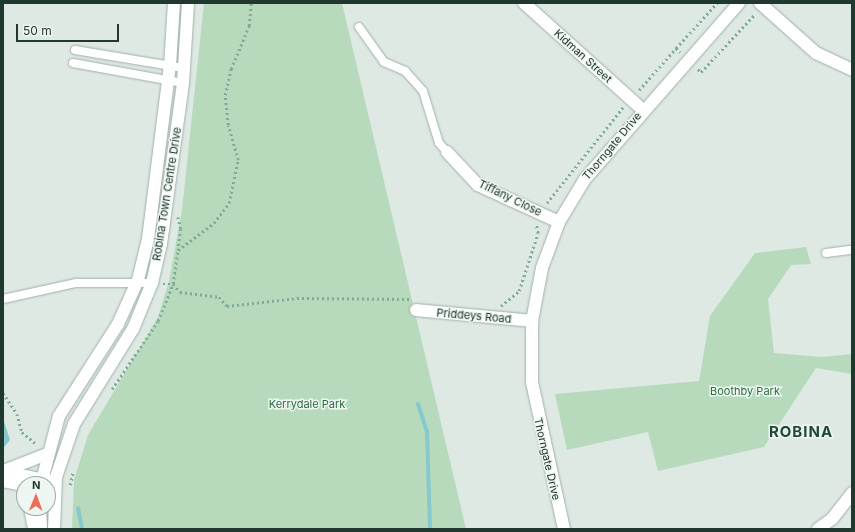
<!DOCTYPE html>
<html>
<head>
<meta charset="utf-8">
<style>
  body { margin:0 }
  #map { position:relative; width:855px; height:532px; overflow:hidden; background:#dee9e3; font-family:Inter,sans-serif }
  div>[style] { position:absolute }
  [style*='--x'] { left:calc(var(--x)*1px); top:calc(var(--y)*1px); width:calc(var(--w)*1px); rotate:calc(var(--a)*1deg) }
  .green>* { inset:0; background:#b7dabd }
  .water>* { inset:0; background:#86c9cd }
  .stream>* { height:4px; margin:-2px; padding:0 2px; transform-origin:2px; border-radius:2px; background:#86c9cd }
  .path>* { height:2.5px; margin-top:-1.25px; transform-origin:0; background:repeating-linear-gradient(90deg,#7fab99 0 2px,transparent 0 5px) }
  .roads { filter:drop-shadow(0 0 1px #a1b0a9) drop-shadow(0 0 1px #a1b0a9) }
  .service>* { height:8px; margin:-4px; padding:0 4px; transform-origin:4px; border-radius:4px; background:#fff }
  .minor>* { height:12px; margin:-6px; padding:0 6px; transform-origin:6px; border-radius:6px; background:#fff }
  .tertiary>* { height:12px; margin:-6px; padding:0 6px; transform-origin:6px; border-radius:6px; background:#fff }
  span { translate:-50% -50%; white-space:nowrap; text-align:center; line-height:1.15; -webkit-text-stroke:3px #eef6f1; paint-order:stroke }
  .street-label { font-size:11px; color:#20382f }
  .park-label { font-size:11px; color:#2c6d3f }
  .district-label { font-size:15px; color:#1d483a; font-weight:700; letter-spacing:1px }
  .frame { position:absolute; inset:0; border:4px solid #20382f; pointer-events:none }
  .north { position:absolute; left:16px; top:476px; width:40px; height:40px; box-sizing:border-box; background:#eef6f1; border:1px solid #9caaa3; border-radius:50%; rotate:1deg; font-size:11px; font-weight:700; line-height:16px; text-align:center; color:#20382f }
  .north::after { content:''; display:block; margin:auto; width:14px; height:18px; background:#ed6e58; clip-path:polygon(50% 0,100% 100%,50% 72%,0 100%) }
  .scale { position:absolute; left:16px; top:24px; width:103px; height:18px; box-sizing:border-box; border:2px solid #20382f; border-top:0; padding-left:5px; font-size:12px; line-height:14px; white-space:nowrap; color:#20382f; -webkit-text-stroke:3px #eef6f1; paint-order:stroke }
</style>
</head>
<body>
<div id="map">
  <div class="green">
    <div style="clip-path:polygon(204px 3px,342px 3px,466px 529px,72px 529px,74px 480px,88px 435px,158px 317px,169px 281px,182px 210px)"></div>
    <div style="clip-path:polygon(806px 247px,811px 264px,791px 265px,768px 299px,774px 353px,822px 357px,852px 354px,852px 374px,816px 368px,764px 447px,658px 471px,648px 432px,567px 450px,555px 394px,699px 381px,710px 316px,755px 253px)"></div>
  </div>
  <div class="water">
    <div style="clip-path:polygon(3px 418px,10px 440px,4px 447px,3px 447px)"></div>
  </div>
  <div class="stream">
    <div style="--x:418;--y:404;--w:29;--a:72"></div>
    <div style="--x:427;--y:432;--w:97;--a:88.2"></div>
    <div style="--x:78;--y:508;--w:21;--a:79"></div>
  </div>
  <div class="path">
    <div style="--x:676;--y:48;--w:61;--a:-47.7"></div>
    <div style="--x:698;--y:69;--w:4;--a:45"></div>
    <div style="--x:701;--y:72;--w:79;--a:-47"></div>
    <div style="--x:639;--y:90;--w:56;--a:-48.6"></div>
    <div style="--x:676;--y:48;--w:6;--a:45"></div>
    <div style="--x:547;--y:203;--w:122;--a:-51.6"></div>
    <div style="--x:178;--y:217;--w:12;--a:76"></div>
    <div style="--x:181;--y:229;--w:21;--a:98"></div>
    <div style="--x:163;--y:284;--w:10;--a:0"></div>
    <div style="--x:173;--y:284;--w:11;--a:49"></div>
    <div style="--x:180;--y:292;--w:39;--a:7"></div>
    <div style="--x:219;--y:297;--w:12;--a:48"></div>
    <div style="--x:227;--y:306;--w:70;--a:-6.5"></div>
    <div style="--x:297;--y:298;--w:113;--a:0.5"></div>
    <div style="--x:501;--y:306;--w:23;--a:-40"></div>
    <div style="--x:519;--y:291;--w:61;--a:-71.9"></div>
    <div style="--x:538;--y:233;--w:8;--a:-104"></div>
    <div style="--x:112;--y:389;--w:82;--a:-55.9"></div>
    <div style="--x:158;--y:321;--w:40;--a:-68"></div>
    <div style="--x:173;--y:284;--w:34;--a:-82"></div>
    <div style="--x:178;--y:250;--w:45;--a:-36.9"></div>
    <div style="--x:214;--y:223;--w:25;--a:-53"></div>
    <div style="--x:229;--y:203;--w:44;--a:-78.2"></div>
    <div style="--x:238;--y:160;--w:36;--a:-106"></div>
    <div style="--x:228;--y:125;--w:30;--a:-96"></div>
    <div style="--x:225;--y:95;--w:27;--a:-77"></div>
    <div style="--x:231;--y:69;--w:47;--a:-67.3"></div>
    <div style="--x:249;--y:26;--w:23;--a:-85"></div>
    <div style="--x:3;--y:393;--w:25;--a:56"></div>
    <div style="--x:17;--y:414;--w:19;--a:74"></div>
    <div style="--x:22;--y:432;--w:17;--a:40"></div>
    <div style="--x:70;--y:485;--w:13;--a:-77"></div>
  </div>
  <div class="roads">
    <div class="service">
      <div style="--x:359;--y:27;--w:43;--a:54.5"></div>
      <div style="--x:384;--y:62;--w:23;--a:23"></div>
      <div style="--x:405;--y:71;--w:27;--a:48"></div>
      <div style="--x:423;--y:91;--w:54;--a:72.9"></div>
      <div style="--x:439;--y:143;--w:12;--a:48"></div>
      <div style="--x:75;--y:50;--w:110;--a:9.4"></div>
      <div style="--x:73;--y:63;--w:112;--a:10.3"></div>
      <div style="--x:826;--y:253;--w:26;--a:-7"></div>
      <div style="--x:3;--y:299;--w:75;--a:-12.4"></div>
      <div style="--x:76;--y:283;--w:76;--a:0"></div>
    </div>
    <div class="minor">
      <div style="--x:524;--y:3;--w:160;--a:42"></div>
      <div style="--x:760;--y:3;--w:75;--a:41.8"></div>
      <div style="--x:816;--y:53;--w:40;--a:25"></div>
      <div style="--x:447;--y:152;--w:45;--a:46.8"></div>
      <div style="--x:478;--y:185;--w:89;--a:24.6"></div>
      <div style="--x:416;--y:310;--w:117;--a:5.4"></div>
      <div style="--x:564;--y:529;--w:150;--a:-102.3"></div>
      <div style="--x:532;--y:382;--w:61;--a:-90"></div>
      <div style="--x:532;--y:321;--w:54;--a:-79.3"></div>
      <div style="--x:542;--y:268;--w:49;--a:-69.7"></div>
      <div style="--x:559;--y:222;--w:50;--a:-58.8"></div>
      <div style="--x:585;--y:179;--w:234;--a:-48.8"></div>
      <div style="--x:818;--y:529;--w:17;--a:-36"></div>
      <div style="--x:832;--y:519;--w:33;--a:-52"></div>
    </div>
    <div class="tertiary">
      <div style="--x:6;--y:470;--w:44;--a:-21.3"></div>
      <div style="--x:3;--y:471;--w:46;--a:12.5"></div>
      <div style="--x:3;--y:481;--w:21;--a:11"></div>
      <div style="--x:41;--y:484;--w:70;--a:-75.2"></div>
      <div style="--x:59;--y:416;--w:109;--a:-57.3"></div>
      <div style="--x:118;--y:324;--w:48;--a:-65.6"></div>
      <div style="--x:138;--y:280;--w:42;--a:-76.3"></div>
      <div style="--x:148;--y:239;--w:174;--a:-82.8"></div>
      <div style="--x:170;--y:66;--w:63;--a:-86.4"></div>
      <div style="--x:30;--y:508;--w:21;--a:79"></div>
      <div style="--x:40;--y:508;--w:20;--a:87"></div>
      <div style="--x:54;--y:529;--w:52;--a:-87.8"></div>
      <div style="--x:56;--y:477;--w:56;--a:-71.2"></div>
      <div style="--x:74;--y:424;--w:112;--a:-58.2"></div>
      <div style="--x:133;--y:329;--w:50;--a:-67.6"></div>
      <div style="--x:152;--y:283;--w:40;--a:-77"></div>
      <div style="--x:161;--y:244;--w:162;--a:-82.2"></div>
      <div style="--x:183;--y:83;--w:80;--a:-86.4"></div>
    </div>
  </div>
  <div class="street-label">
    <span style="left:583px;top:56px;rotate:42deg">Kidman Street</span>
    <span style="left:612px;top:146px;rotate:-50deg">Thorngate Drive</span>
    <span style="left:167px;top:194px;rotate:-81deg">Robina Town Centre Drive</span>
    <span style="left:510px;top:198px;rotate:26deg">Tiffany Close</span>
    <span style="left:474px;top:316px;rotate:5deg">Priddeys Road</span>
    <span style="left:547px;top:459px;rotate:77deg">Thorngate Drive</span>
  </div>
  <div class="park-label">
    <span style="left:745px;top:391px">Boothby Park</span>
    <span style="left:307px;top:404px">Kerrydale Park</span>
  </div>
  <div class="district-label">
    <span style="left:801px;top:432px">ROBINA</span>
  </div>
  <div class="frame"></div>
  <div class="north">N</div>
  <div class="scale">50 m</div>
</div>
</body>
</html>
